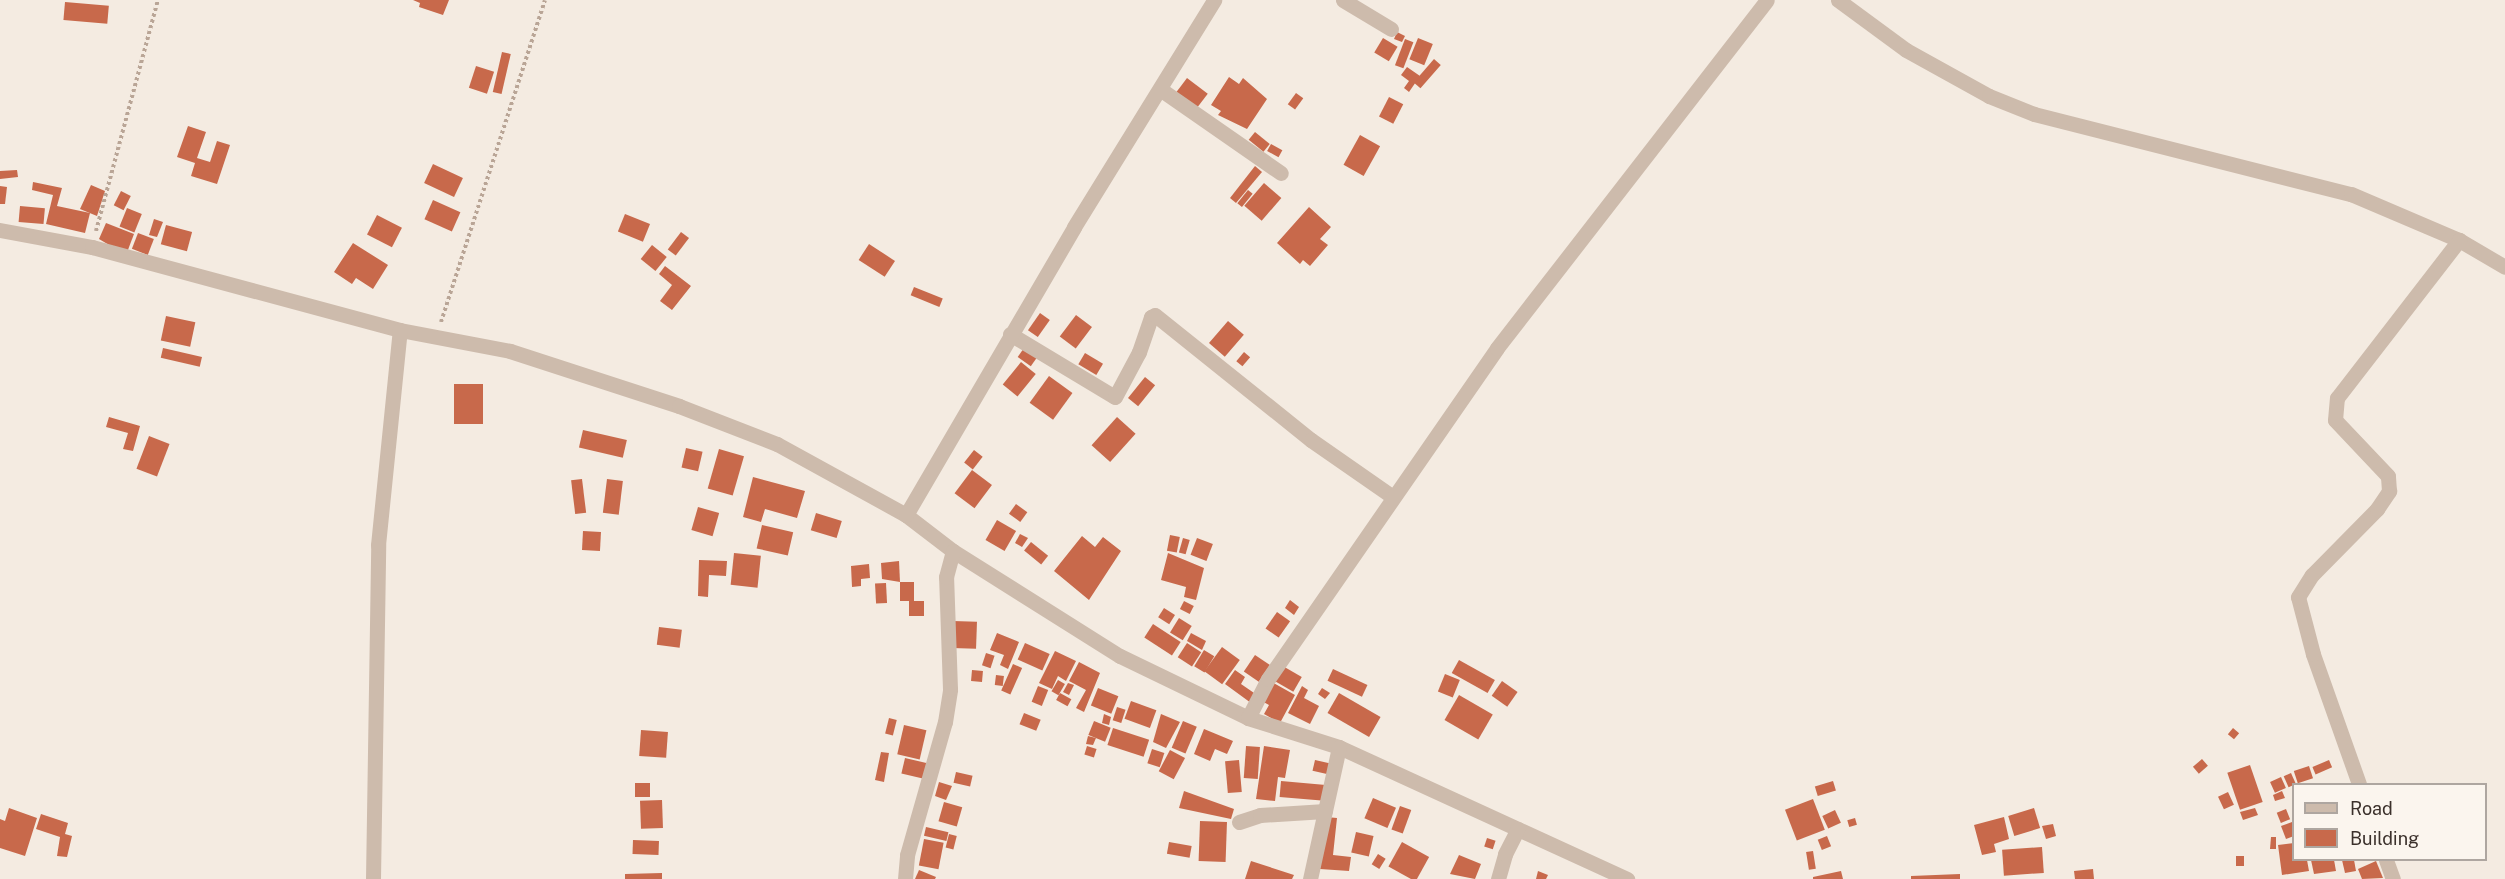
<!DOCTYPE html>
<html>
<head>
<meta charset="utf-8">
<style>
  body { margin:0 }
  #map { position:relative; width:2505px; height:879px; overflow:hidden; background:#f4ebe1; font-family:"Public Sans",sans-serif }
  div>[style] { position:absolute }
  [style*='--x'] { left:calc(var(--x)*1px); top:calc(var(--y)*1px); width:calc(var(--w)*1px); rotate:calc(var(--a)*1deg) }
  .building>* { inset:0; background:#c8694b; transform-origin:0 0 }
  .path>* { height:4px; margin-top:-2px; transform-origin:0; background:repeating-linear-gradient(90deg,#b9a596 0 3px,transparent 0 6px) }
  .minor>* { height:15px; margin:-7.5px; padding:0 7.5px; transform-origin:7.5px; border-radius:7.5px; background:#cdbbac }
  span { translate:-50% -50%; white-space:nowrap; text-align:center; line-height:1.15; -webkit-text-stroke:4.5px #fbf5ee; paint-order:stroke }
  .legend { position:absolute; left:2292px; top:783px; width:195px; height:78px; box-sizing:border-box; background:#fbf5ee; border:2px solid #aea6a0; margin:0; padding:8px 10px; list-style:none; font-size:18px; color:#3b302b }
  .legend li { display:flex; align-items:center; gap:12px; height:30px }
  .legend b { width:30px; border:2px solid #aea6a0 }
</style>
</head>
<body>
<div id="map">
  <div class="building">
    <div style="clip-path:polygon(413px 0,449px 0,443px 15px,419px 7px,420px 3px)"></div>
    <div style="left:65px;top:2px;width:44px;height:18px;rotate:5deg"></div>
    <div style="clip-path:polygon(1397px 32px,1405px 36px,1402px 42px,1394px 39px)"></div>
    <div style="left:1383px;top:38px;width:17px;height:17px;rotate:31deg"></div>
    <div style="left:1418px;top:38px;width:16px;height:23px;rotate:22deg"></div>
    <div style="left:1405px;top:39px;width:9px;height:28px;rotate:21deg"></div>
    <div style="left:502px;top:52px;width:9px;height:41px;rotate:13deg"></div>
    <div style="left:1434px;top:59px;width:9px;height:31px;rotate:41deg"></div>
    <div style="left:476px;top:66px;width:19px;height:23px;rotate:18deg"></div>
    <div style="clip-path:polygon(1407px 67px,1420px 76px,1409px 92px,1404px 88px,1409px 81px,1401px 75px)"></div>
    <div style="clip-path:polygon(1229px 77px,1239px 84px,1243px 78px,1267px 99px,1247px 129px,1218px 115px,1221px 111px,1211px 105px)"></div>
    <div style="left:1187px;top:78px;width:26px;height:20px;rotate:37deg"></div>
    <div style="left:1296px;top:93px;width:9px;height:14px;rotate:36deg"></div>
    <div style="left:1389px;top:97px;width:16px;height:22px;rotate:27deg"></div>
    <div style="clip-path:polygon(188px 126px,206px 132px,197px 158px,210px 162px,217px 141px,230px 145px,217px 184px,191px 176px,195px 163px,177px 157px)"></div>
    <div style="left:1255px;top:132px;width:19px;height:10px;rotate:39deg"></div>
    <div style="left:1360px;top:135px;width:23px;height:34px;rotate:29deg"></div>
    <div style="left:1271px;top:144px;width:13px;height:8px;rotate:29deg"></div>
    <div style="left:433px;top:164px;width:33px;height:21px;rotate:25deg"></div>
    <div style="clip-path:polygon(1255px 166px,1262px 172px,1236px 203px,1230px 198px)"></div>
    <div style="clip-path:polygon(17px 170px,18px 177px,0 179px,0 171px)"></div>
    <div style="clip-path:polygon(33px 182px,62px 188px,57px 206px,90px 213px,85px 233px,46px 224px,53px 195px,32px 190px)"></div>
    <div style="left:1264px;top:183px;width:23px;height:30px;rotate:41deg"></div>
    <div style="clip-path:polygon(91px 185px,105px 191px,97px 216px,80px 209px)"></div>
    <div style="clip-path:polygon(0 186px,7px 187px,5px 204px,0 204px)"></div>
    <div style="left:1248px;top:190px;width:6px;height:17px;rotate:39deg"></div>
    <div style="left:121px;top:191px;width:11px;height:16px;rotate:27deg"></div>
    <div style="left:433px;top:200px;width:30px;height:21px;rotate:24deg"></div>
    <div style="left:20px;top:206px;width:25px;height:16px;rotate:5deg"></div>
    <div style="clip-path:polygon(1309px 207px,1331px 227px,1320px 239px,1328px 245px,1310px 266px,1303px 260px,1300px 264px,1277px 243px)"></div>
    <div style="left:127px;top:208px;width:16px;height:20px;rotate:22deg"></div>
    <div style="left:625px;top:214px;width:27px;height:19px;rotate:22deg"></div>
    <div style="left:377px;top:215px;width:28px;height:22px;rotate:27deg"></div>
    <div style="clip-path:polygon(154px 219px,163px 222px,157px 237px,149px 235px)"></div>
    <div style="clip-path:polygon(106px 223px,134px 234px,126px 255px,99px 239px)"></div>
    <div style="left:166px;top:225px;width:27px;height:20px;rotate:15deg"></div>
    <div style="left:681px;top:232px;width:10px;height:22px;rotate:37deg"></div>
    <div style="left:138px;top:233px;width:17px;height:17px;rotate:21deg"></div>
    <div style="clip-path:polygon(353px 243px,388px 265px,373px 289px,356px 278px,352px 284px,334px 272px)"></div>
    <div style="left:869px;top:244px;width:31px;height:19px;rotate:33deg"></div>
    <div style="left:652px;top:245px;width:19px;height:18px;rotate:39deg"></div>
    <div style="clip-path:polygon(665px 266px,691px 286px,672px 310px,660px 301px,672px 285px,659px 274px)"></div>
    <div style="left:914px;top:287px;width:31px;height:9px;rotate:22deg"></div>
    <div style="left:1040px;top:313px;width:12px;height:21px;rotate:35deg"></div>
    <div style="left:1076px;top:315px;width:20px;height:27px;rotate:37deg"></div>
    <div style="left:166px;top:316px;width:30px;height:25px;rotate:12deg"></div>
    <div style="left:1228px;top:321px;width:21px;height:29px;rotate:41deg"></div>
    <div style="left:163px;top:348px;width:40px;height:10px;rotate:13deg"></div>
    <div style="left:1024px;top:348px;width:16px;height:11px;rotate:35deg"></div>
    <div style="left:1244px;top:352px;width:8px;height:12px;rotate:40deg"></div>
    <div style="left:1085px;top:353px;width:21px;height:13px;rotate:31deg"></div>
    <div style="left:1021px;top:362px;width:19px;height:29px;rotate:39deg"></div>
    <div style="left:1049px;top:376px;width:29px;height:33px;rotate:36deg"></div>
    <div style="left:1145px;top:377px;width:13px;height:27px;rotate:39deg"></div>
    <div style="left:454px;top:384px;width:29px;height:40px"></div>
    <div style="clip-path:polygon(109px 417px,140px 426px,133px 451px,123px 449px,128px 433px,106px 427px)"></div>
    <div style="left:1117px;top:417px;width:25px;height:38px;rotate:42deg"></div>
    <div style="left:583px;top:430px;width:45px;height:18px;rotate:13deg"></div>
    <div style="left:149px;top:436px;width:22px;height:35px;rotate:21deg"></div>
    <div style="left:686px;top:448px;width:17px;height:20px;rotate:13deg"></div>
    <div style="left:719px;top:449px;width:26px;height:41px;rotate:16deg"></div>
    <div style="left:974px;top:450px;width:11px;height:16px;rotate:38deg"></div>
    <div style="left:972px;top:470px;width:25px;height:29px;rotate:37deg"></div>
    <div style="clip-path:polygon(753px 477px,805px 491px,797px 518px,765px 509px,761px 522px,743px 517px)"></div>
    <div style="left:582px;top:479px;width:34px;height:11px;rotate:83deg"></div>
    <div style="left:607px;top:479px;width:16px;height:34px;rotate:7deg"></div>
    <div style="left:1016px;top:504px;width:14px;height:12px;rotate:36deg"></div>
    <div style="left:698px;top:507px;width:22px;height:24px;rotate:16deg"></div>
    <div style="left:816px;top:513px;width:27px;height:18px;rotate:17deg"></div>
    <div style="left:997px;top:520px;width:22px;height:23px;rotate:30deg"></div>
    <div style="left:762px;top:525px;width:32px;height:24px;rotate:13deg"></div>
    <div style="left:583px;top:531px;width:18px;height:19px;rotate:3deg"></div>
    <div style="clip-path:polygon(1020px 534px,1028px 538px,1022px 547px,1015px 543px)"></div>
    <div style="left:1170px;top:535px;width:10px;height:16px;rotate:11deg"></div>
    <div style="clip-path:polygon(1082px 536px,1095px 547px,1103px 537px,1121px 551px,1089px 600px,1054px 571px)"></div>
    <div style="left:1183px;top:538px;width:7px;height:15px;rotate:16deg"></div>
    <div style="left:1197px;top:538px;width:17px;height:18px;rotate:21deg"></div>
    <div style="left:1031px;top:542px;width:22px;height:11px;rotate:39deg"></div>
    <div style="left:734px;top:553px;width:27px;height:32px;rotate:6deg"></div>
    <div style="clip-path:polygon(1168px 553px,1204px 568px,1196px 600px,1184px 597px,1186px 587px,1161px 580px)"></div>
    <div style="clip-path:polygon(699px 560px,727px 561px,726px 576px,709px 575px,708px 597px,698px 596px)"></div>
    <div style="clip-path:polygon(899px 561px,900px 582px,882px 579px,881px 563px)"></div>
    <div style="clip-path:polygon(869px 564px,870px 578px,861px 579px,861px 586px,852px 587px,851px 566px)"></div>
    <div style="left:900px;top:582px;width:14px;height:19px"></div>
    <div style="left:886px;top:583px;width:20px;height:11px;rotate:87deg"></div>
    <div style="clip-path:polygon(1290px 600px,1299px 607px,1294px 615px,1285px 608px)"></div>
    <div style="left:924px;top:601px;width:15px;height:15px;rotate:90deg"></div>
    <div style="left:1184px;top:601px;width:11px;height:9px;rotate:27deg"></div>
    <div style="left:1164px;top:608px;width:13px;height:11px;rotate:32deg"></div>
    <div style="left:1277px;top:612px;width:16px;height:20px;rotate:35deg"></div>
    <div style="left:1179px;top:618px;width:15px;height:17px;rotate:32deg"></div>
    <div style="left:953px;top:621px;width:24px;height:27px;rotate:2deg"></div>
    <div style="left:1153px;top:624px;width:33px;height:16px;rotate:33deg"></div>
    <div style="left:659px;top:627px;width:23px;height:18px;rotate:7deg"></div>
    <div style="clip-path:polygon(997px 633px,1019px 642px,1008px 669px,1000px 665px,1004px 655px,990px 650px)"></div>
    <div style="clip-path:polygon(1191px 633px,1206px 641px,1202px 650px,1187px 641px)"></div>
    <div style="left:1025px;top:643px;width:27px;height:18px;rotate:24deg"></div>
    <div style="left:1187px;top:643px;width:17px;height:17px;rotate:33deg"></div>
    <div style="left:1222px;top:647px;width:22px;height:30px;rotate:36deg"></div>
    <div style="left:1204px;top:650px;width:12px;height:19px;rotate:31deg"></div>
    <div style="clip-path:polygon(1055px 651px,1076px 661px,1066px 681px,1058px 676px,1052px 689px,1039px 683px)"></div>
    <div style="left:986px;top:653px;width:9px;height:13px;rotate:18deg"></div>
    <div style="left:1255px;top:655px;width:18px;height:20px;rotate:34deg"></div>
    <div style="left:1459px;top:660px;width:41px;height:15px;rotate:29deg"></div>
    <div style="clip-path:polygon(1079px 662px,1100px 673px,1084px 712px,1076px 708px,1086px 690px,1069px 681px)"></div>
    <div style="left:1013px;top:664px;width:10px;height:29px;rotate:24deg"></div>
    <div style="left:1281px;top:665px;width:24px;height:17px;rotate:30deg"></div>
    <div style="left:1333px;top:669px;width:38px;height:13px;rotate:25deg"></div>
    <div style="left:972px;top:670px;width:11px;height:11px;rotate:5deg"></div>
    <div style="clip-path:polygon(1235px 670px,1245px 677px,1241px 684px,1257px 695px,1251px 703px,1225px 684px)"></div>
    <div style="left:1445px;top:674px;width:16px;height:19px;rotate:22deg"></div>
    <div style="left:996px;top:675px;width:8px;height:10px;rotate:7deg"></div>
    <div style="left:1058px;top:680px;width:8px;height:13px;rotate:30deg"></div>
    <div style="clip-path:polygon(1268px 680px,1295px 695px,1280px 723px,1264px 714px,1269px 705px,1258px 699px)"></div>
    <div style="left:1502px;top:681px;width:19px;height:18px;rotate:35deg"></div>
    <div style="clip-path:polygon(1068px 683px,1074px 685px,1069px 695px,1063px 692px)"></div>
    <div style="left:1038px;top:686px;width:11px;height:17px;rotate:22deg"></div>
    <div style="clip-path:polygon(1302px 686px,1308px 690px,1304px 698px,1319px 706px,1310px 724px,1288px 713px)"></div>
    <div style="left:1098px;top:688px;width:22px;height:19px;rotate:22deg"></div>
    <div style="clip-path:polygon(1322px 688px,1330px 693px,1325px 699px,1318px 694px)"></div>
    <div style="left:1060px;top:693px;width:13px;height:8px;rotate:29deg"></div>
    <div style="left:1339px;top:693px;width:48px;height:23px;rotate:30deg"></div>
    <div style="left:1459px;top:695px;width:39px;height:29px;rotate:30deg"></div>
    <div style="left:1131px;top:701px;width:27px;height:19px;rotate:20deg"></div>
    <div style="left:1117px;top:707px;width:9px;height:14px;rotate:18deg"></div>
    <div style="left:1024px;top:713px;width:18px;height:12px;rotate:22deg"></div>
    <div style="clip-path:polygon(1104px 714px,1111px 717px,1109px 725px,1102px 723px)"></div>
    <div style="clip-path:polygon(1161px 714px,1180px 722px,1166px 748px,1153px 742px)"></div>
    <div style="left:889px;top:718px;width:8px;height:16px;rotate:14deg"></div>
    <div style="left:1094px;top:721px;width:18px;height:15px;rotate:22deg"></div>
    <div style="left:1183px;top:721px;width:15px;height:29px;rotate:23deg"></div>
    <div style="left:904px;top:725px;width:23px;height:30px;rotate:13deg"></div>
    <div style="left:1113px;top:728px;width:38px;height:18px;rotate:18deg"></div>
    <div style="left:2233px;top:728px;width:8px;height:8px;rotate:40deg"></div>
    <div style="clip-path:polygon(1204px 729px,1233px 741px,1227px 754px,1215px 749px,1210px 761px,1194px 754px)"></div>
    <div style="left:641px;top:730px;width:27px;height:26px;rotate:4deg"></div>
    <div style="clip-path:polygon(1088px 736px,1096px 738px,1093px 745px,1086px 744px)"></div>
    <div style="left:1087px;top:746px;width:10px;height:9px;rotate:17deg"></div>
    <div style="left:1246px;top:746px;width:14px;height:32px;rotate:4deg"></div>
    <div style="clip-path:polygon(1264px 746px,1290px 750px,1285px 778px,1278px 777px,1275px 801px,1256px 799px)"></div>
    <div style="left:1152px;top:749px;width:13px;height:15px;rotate:18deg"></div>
    <div style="left:1170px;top:750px;width:17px;height:24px;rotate:28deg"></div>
    <div style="clip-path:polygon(881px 752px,889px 753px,884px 782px,875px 780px)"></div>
    <div style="left:905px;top:758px;width:23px;height:16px;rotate:13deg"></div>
    <div style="left:2202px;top:759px;width:9px;height:12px;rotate:49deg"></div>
    <div style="left:1239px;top:760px;width:32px;height:14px;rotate:85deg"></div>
    <div style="left:1315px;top:760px;width:17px;height:11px;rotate:13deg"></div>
    <div style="left:2329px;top:760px;width:8px;height:18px;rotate:67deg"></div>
    <div style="left:2250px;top:765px;width:39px;height:24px;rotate:71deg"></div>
    <div style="left:2309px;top:766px;width:13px;height:16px;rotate:72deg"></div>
    <div style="left:956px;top:772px;width:17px;height:11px;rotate:13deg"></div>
    <div style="left:2291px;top:773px;width:12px;height:8px;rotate:66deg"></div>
    <div style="left:2281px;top:777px;width:12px;height:12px;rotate:66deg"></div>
    <div style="left:1281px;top:781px;width:45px;height:16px;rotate:5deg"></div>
    <div style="left:1833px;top:781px;width:10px;height:19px;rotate:73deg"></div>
    <div style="clip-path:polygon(939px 782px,952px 786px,946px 800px,935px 796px)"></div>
    <div style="left:635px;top:783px;width:15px;height:14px"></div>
    <div style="clip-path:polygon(1184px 791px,1234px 809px,1231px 819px,1179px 808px)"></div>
    <div style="clip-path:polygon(2282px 791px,2285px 798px,2275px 801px,2273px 795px)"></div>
    <div style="left:2228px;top:792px;width:14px;height:11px;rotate:65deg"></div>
    <div style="left:1373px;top:798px;width:25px;height:22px;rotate:23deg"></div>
    <div style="left:1813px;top:799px;width:33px;height:30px;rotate:69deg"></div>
    <div style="left:662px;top:800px;width:28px;height:22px;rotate:88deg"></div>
    <div style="left:944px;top:802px;width:19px;height:20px;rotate:16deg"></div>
    <div style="left:1400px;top:806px;width:12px;height:25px;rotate:20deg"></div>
    <div style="clip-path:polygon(9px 808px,37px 818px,25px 856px,0 848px,0 819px,5px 821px)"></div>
    <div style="left:2034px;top:808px;width:21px;height:27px;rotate:73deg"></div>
    <div style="clip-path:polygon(2255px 808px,2258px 815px,2243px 820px,2240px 812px)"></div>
    <div style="left:2286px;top:809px;width:11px;height:10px;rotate:68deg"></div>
    <div style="left:1835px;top:810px;width:14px;height:14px;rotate:65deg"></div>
    <div style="clip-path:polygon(41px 814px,68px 823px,65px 834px,72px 836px,67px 857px,57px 856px,60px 837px,36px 829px)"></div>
    <div style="clip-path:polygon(1326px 817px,1337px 818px,1333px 855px,1351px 857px,1349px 871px,1320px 869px)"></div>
    <div style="clip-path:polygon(2004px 817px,2009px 839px,1994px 844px,1996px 852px,1982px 855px,1974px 825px)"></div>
    <div style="left:1855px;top:818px;width:7px;height:8px;rotate:74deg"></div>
    <div style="left:1200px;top:821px;width:27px;height:40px;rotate:2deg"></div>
    <div style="clip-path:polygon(2292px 822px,2294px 836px,2286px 839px,2281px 826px)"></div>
    <div style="clip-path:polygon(2053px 824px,2056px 836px,2046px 839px,2042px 826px)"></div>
    <div style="left:926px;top:827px;width:23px;height:9px;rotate:13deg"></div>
    <div style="left:1356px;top:832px;width:18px;height:21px;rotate:13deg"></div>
    <div style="left:949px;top:834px;width:8px;height:14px;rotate:14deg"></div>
    <div style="left:1827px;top:836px;width:11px;height:10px;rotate:68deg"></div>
    <div style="clip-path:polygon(2271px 837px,2276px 837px,2276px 849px,2270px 849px)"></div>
    <div style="left:1487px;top:838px;width:9px;height:9px;rotate:18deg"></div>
    <div style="left:924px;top:839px;width:20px;height:27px;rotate:11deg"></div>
    <div style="left:633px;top:840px;width:26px;height:14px;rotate:2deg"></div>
    <div style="left:1169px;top:842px;width:23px;height:12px;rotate:10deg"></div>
    <div style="left:1402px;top:842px;width:31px;height:28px;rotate:29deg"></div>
    <div style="clip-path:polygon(2294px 843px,2294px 860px,2307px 860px,2309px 871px,2282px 875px,2278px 845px)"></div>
    <div style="left:2042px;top:847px;width:26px;height:40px;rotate:86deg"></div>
    <div style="left:1813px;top:851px;width:18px;height:7px;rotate:81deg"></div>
    <div style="left:1378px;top:854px;width:9px;height:12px;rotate:32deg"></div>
    <div style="clip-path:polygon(1459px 855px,1481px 864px,1475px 879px,1450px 874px)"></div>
    <div style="left:2236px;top:856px;width:8px;height:10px"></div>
    <div style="clip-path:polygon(2311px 860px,2334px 860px,2336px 871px,2314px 874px)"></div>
    <div style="clip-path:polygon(2342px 860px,2354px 860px,2356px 871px,2345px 873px)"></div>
    <div style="clip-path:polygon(1251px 861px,1294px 875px,1292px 879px,1245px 879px)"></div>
    <div style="clip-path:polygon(2376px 861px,2383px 878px,2362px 879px,2358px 869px)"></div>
    <div style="clip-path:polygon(2093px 869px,2094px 879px,2075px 879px,2074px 871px)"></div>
    <div style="clip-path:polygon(919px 870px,936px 877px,935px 879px,915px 879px)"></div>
    <div style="clip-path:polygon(1538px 871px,1548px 875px,1546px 879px,1536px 879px)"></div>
    <div style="clip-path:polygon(1841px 871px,1843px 879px,1813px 879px,1813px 877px)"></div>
    <div style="clip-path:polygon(662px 873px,662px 879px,625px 879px,625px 874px)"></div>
    <div style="clip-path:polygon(1960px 874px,1960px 879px,1911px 879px,1911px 876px)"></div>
  </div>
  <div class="path">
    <div style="--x:96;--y:231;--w:239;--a:-75"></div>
    <div style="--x:441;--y:322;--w:338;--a:-72.1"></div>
  </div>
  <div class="minor">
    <div style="--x:1343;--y:0;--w:56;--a:31.1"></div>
    <div style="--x:1838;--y:0;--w:84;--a:36.3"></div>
    <div style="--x:1906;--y:50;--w:95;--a:29"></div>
    <div style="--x:1989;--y:96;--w:48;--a:21.8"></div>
    <div style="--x:2034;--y:114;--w:327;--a:14.2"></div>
    <div style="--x:2351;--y:194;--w:117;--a:23.1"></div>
    <div style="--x:2459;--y:240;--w:53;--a:30.4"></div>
    <div style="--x:1160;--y:89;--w:147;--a:34.8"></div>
    <div style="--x:0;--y:230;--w:94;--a:10.5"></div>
    <div style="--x:92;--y:247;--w:319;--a:15.1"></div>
    <div style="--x:400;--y:330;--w:112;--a:10.8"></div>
    <div style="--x:510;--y:351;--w:178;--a:18"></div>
    <div style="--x:679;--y:406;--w:105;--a:21.2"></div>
    <div style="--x:777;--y:444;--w:147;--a:28.8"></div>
    <div style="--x:906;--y:515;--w:59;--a:37.5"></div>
    <div style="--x:953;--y:551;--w:197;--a:32.2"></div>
    <div style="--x:1120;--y:656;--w:142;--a:25.8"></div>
    <div style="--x:1248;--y:718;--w:96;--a:17.7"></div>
    <div style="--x:1339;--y:747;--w:317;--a:24.6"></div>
    <div style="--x:1010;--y:334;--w:122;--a:31"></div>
    <div style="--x:1115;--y:397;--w:51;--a:-61.9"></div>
    <div style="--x:1139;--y:352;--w:37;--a:-71"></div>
    <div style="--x:1151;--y:317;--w:4;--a:-27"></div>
    <div style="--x:1155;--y:315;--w:200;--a:38.7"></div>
    <div style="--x:1311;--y:440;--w:100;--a:34.8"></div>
    <div style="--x:906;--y:515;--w:333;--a:-59.7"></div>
    <div style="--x:1074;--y:227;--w:267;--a:-58.3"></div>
    <div style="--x:1248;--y:718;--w:44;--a:-62.9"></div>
    <div style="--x:1268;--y:679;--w:402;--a:-55.3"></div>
    <div style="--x:1497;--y:348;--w:440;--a:-52.2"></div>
    <div style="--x:2359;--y:784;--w:138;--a:-109.5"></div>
    <div style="--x:2313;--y:654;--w:59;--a:-104.7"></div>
    <div style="--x:2298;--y:597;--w:26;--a:-58"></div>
    <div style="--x:2312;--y:575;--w:93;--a:-45.4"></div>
    <div style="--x:2377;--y:509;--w:22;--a:-56"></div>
    <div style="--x:2389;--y:491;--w:15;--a:-94"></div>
    <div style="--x:2388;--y:476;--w:77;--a:-133.4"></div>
    <div style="--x:2335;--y:420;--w:22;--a:-85"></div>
    <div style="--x:2337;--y:398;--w:200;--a:-52.3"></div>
    <div style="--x:1239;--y:822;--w:22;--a:-18"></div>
    <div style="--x:1260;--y:815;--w:65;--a:-3.5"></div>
    <div style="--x:2386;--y:860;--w:20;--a:70"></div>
    <div style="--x:373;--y:879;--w:334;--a:-89.1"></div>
    <div style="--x:378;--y:545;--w:216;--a:-84.2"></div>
    <div style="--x:905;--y:879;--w:24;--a:-85"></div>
    <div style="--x:907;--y:855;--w:138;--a:-74.1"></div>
    <div style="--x:945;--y:722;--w:33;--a:-81"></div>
    <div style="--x:950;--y:689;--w:112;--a:-92"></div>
    <div style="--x:946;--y:577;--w:27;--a:-75"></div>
    <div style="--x:1310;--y:879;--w:135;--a:-77.6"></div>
    <div style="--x:1498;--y:879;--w:26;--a:-74"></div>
    <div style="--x:1505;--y:854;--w:28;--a:-63"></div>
  </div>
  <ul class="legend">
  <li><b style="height:8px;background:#cdbbac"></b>Road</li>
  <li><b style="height:16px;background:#c8694b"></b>Building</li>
  </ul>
</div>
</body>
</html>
